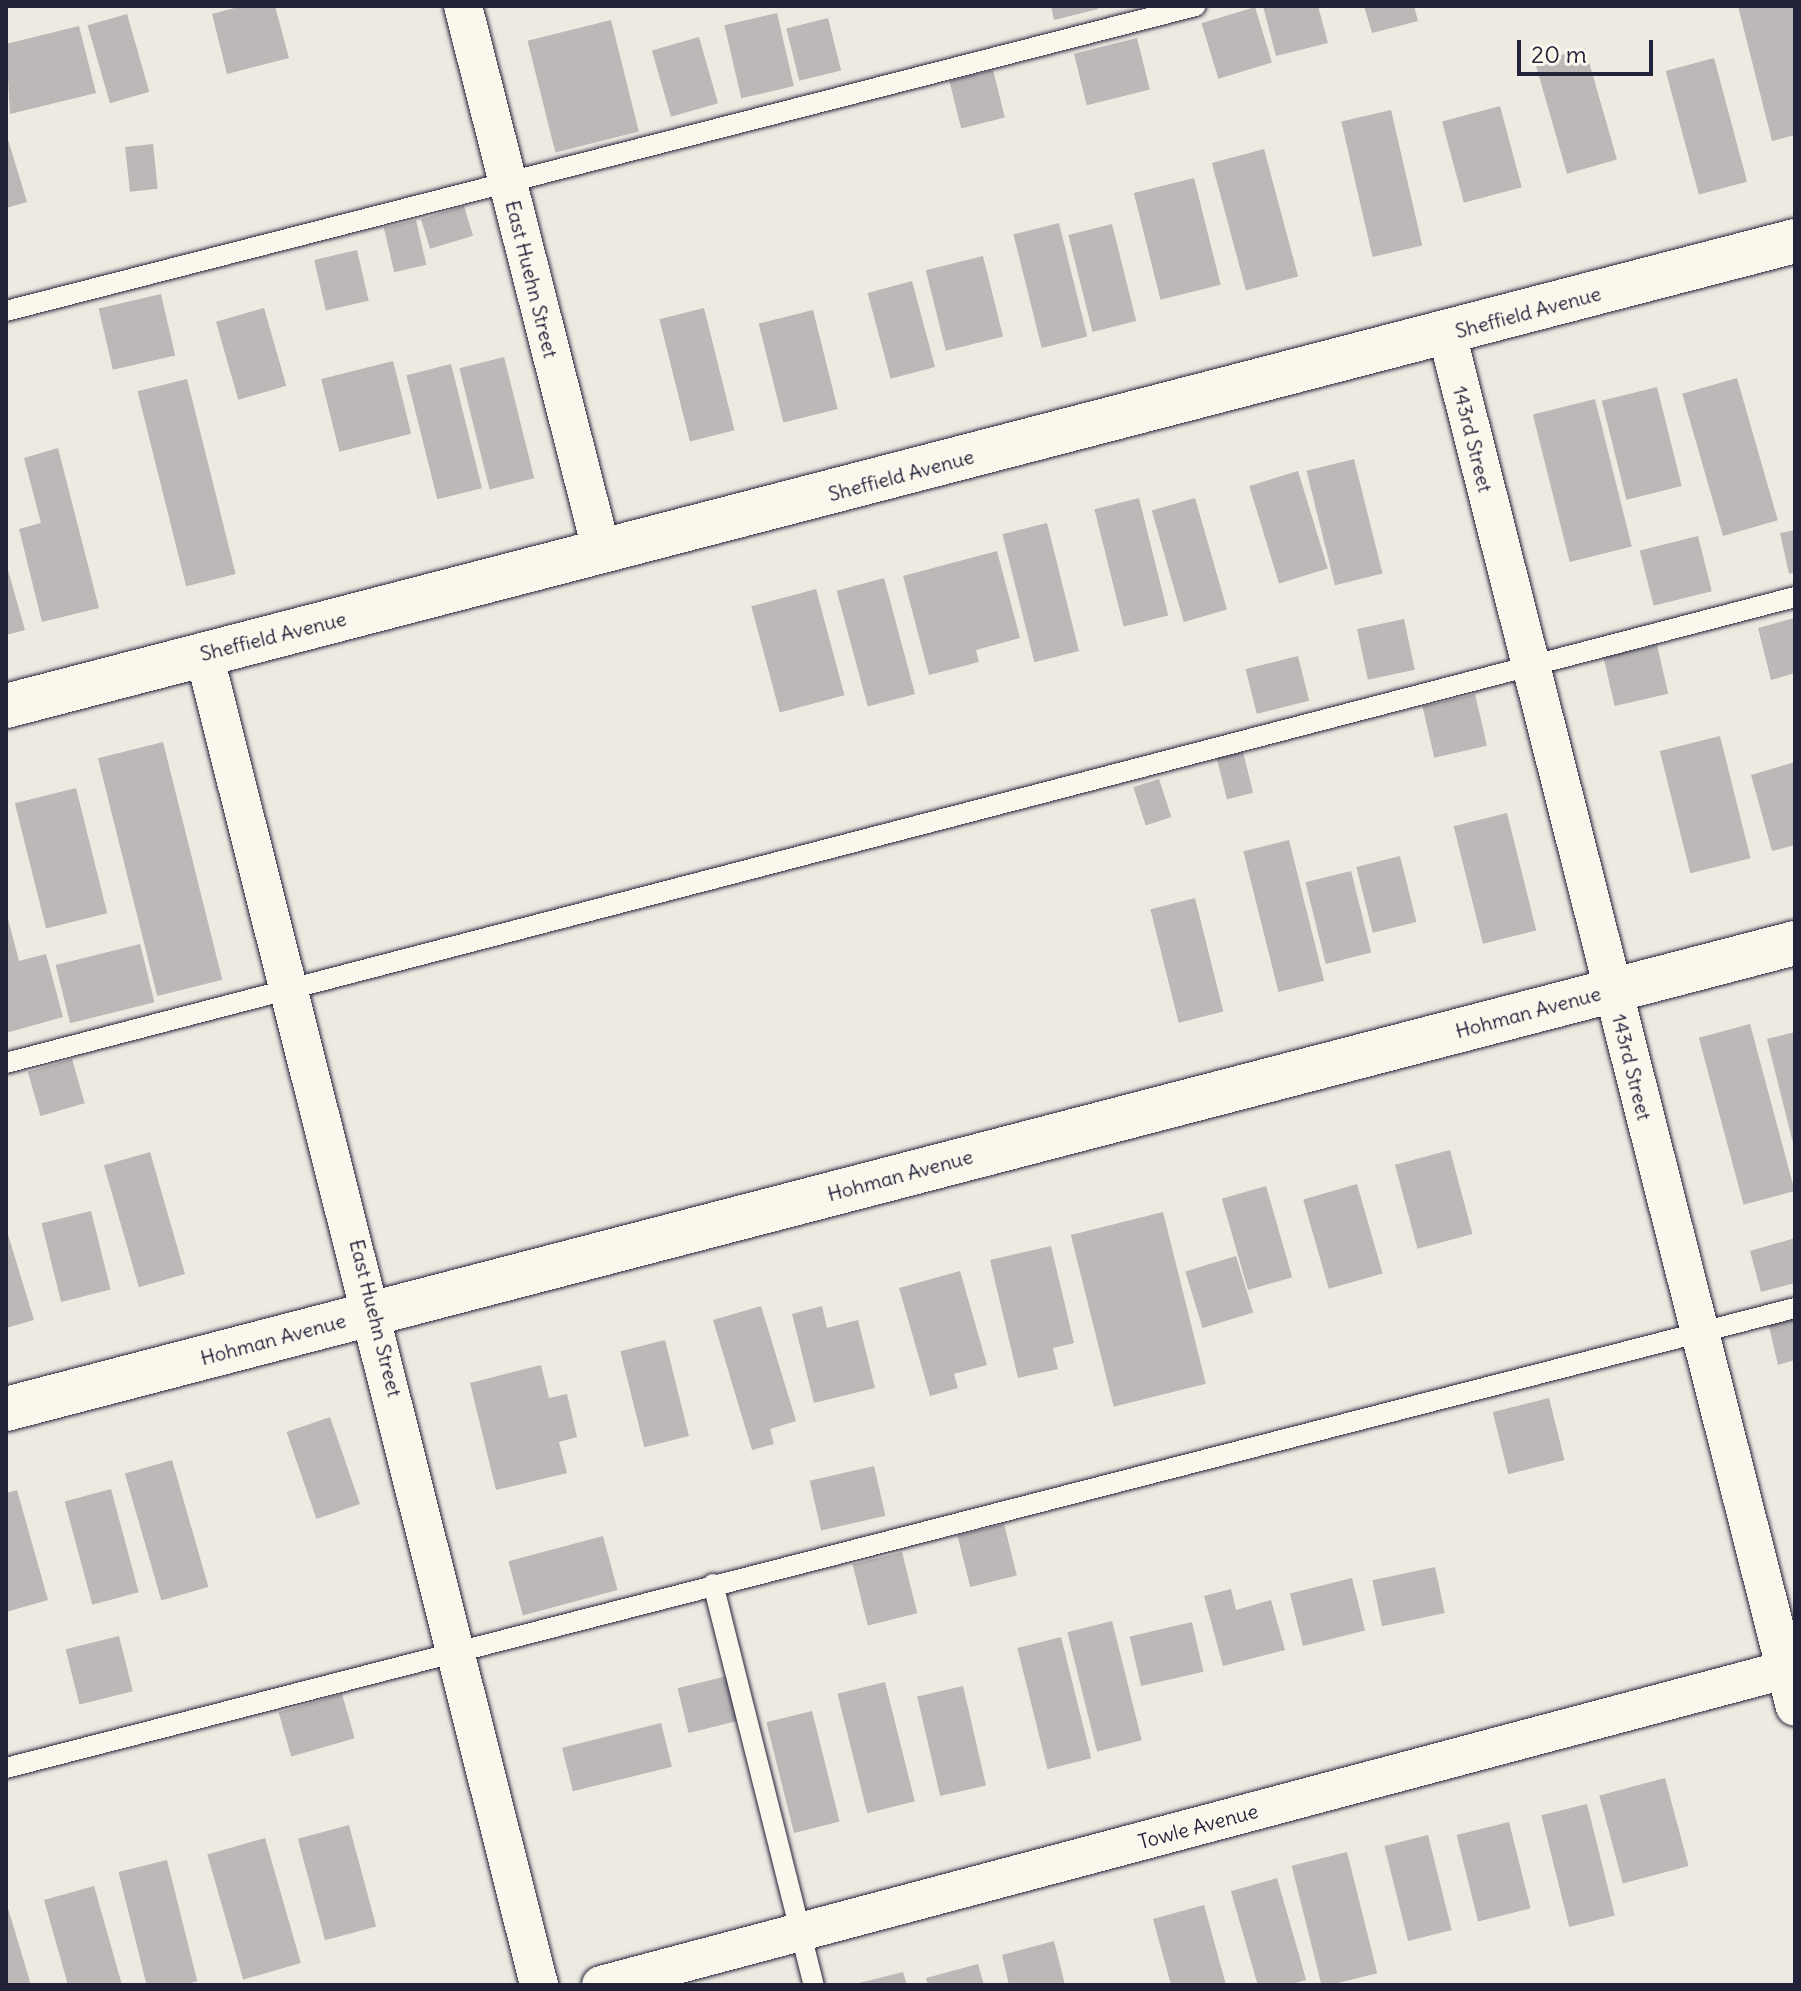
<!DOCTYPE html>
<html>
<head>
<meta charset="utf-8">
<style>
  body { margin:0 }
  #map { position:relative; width:1801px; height:1991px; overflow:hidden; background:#eeeae2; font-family:Delius,sans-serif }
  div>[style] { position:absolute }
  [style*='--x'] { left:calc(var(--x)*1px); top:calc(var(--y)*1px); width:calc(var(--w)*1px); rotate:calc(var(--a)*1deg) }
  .building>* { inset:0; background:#bcb8b8; transform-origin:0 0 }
  .roads { filter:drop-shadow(0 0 2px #22223b) drop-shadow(0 0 2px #22223b) }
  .lane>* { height:20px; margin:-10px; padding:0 10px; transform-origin:10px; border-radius:10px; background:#fbf7ec }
  .street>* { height:38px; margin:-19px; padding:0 19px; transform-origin:19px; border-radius:19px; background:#fbf7ec }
  .secondary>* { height:44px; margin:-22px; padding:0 22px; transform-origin:22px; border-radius:22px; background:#fbf7ec }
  span { translate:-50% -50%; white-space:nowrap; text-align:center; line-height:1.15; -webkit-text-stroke:8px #fbf7ec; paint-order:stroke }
  .street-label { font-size:20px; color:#22223b }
  .frame { position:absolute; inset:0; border:8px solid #22223b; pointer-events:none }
  .scale { position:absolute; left:1517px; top:40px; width:136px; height:36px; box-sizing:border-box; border:4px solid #22223b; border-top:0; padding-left:10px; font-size:24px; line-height:28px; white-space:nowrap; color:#22223b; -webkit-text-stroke:6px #fbf7ec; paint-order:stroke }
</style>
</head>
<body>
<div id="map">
  <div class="building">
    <div style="clip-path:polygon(242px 6px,275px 6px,289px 58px,227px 74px,212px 14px)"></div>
    <div style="clip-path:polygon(1051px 6px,1098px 6px,1098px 9px,1054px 20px)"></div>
    <div style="clip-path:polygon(1263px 6px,1318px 6px,1328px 43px,1276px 56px)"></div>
    <div style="clip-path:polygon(1364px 6px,1414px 6px,1418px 21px,1372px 33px)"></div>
    <div style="clip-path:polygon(1738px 6px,1795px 6px,1795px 135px,1772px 141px)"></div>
    <div style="left:1255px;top:7px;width:58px;height:56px;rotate:73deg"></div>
    <div style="left:777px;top:13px;width:75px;height:54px;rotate:77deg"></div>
    <div style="left:127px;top:14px;width:81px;height:41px;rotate:74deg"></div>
    <div style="left:828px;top:18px;width:54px;height:43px;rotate:76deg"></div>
    <div style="left:611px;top:20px;width:115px;height:86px;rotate:76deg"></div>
    <div style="clip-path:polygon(79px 26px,96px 93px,10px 114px,6px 44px)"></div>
    <div style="left:699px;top:37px;width:69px;height:49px;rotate:74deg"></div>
    <div style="left:1137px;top:38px;width:53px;height:65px;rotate:76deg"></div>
    <div style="left:1585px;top:48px;width:116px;height:52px;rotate:74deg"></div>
    <div style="left:1714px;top:58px;width:128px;height:50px;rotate:75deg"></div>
    <div style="left:993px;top:70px;width:49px;height:45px;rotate:76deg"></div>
    <div style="left:1500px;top:106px;width:84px;height:60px;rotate:75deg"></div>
    <div style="left:1391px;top:110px;width:139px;height:51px;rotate:77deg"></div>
    <div style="clip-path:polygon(6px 133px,27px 202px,6px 208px)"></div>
    <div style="left:153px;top:144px;width:45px;height:28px;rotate:84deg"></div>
    <div style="left:1264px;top:149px;width:132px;height:54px;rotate:75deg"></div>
    <div style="left:1194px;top:178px;width:110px;height:62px;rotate:76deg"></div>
    <div style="left:464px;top:206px;width:31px;height:45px;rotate:73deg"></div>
    <div style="left:416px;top:220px;width:46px;height:33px;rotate:77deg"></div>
    <div style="left:1059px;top:223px;width:117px;height:47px;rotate:76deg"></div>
    <div style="left:1112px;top:224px;width:100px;height:45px;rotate:76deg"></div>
    <div style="left:357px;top:250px;width:52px;height:44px;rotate:77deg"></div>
    <div style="left:983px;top:256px;width:83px;height:59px;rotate:76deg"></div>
    <div style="left:912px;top:281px;width:89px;height:46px;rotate:75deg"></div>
    <div style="left:161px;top:294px;width:63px;height:64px;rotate:77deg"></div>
    <div style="left:264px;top:308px;width:81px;height:50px;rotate:74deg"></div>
    <div style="left:704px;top:308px;width:126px;height:46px;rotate:76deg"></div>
    <div style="left:813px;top:310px;width:102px;height:56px;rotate:76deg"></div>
    <div style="left:504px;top:357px;width:125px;height:46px;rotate:76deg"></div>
    <div style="left:393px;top:361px;width:75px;height:74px;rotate:76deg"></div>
    <div style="left:451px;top:364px;width:128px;height:46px;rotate:76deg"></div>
    <div style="left:1737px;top:378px;width:148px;height:57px;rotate:74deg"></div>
    <div style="left:187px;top:379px;width:201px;height:51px;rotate:76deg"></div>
    <div style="left:1657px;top:387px;width:102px;height:57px;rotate:76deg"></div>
    <div style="left:1595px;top:399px;width:152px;height:64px;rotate:76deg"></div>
    <div style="clip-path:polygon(58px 448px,99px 608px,42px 622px,19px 529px,41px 523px,24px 458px)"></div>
    <div style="left:1354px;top:459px;width:118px;height:49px;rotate:76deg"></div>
    <div style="left:1298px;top:471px;width:102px;height:51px;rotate:73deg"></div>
    <div style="left:1139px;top:498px;width:121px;height:46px;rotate:76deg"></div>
    <div style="left:1195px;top:498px;width:116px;height:45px;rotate:74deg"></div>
    <div style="left:1047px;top:523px;width:132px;height:46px;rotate:76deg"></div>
    <div style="clip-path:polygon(1795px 530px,1795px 572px,1789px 574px,1780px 533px)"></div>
    <div style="left:1698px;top:536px;width:57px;height:60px;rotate:76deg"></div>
    <div style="clip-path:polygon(997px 551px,1020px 638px,976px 650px,979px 662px,929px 675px,903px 576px)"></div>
    <div style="clip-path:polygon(6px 563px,25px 630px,6px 635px)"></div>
    <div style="left:884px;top:578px;width:120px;height:49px;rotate:75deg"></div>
    <div style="left:816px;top:589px;width:110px;height:67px;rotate:75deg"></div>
    <div style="clip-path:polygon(1794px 618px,1795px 673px,1771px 680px,1758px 628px)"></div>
    <div style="left:1404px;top:619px;width:52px;height:48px;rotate:78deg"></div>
    <div style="left:1657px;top:645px;width:50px;height:55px;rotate:77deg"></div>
    <div style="left:1298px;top:656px;width:46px;height:54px;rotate:76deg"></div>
    <div style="left:1475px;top:694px;width:53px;height:54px;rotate:77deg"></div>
    <div style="left:1720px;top:736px;width:126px;height:62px;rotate:76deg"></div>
    <div style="left:163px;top:742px;width:245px;height:67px;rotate:76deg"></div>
    <div style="left:1243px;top:752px;width:42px;height:27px;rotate:76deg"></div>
    <div style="clip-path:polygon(1795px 762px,1795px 845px,1772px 851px,1751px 775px)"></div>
    <div style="left:1159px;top:779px;width:40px;height:27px;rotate:72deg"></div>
    <div style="left:76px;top:788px;width:129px;height:63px;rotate:76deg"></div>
    <div style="left:1507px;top:813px;width:121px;height:55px;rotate:76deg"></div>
    <div style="left:1289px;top:840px;width:145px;height:47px;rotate:76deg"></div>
    <div style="left:1400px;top:856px;width:68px;height:45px;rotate:76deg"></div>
    <div style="left:1351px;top:871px;width:84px;height:47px;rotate:76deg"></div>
    <div style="left:1195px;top:898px;width:117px;height:46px;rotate:76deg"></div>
    <div style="clip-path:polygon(7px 915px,19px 961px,46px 954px,63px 1017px,6px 1033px)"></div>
    <div style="left:140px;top:944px;width:60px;height:87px;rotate:76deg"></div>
    <div style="left:1750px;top:1024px;width:173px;height:53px;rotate:75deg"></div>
    <div style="clip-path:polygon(1795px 1032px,1795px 1147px,1794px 1147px,1767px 1039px)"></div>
    <div style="left:72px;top:1059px;width:46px;height:46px;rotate:74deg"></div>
    <div style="left:1450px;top:1150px;width:87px;height:57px;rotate:75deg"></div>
    <div style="left:150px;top:1152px;width:127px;height:48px;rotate:74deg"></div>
    <div style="left:1357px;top:1184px;width:93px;height:56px;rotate:74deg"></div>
    <div style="left:1266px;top:1186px;width:95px;height:46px;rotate:74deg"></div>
    <div style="left:91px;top:1211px;width:81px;height:51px;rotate:76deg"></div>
    <div style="left:1163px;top:1212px;width:177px;height:95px;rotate:76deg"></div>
    <div style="clip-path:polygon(6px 1228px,34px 1320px,6px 1328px)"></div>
    <div style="clip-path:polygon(1795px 1238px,1795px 1283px,1761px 1292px,1750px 1251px)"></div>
    <div style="clip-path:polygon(1051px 1246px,1074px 1343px,1053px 1348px,1058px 1369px,1018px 1378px,990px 1260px)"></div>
    <div style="left:1236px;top:1256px;width:59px;height:53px;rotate:73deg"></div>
    <div style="clip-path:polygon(960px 1271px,987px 1365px,954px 1374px,958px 1388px,930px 1396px,899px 1288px)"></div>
    <div style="clip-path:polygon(761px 1306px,796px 1421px,770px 1429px,774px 1444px,752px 1450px,713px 1320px)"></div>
    <div style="clip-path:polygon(822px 1306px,827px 1328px,858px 1320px,875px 1388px,814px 1403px,792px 1314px)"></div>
    <div style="clip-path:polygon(1795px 1315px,1795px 1360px,1778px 1365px,1768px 1322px)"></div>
    <div style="left:665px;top:1340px;width:99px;height:46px;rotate:76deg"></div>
    <div style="clip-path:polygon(541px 1365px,549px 1398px,567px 1394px,577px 1437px,559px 1442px,567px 1473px,496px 1490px,470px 1383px)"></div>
    <div style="left:1549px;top:1398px;width:64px;height:58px;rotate:76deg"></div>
    <div style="left:330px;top:1417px;width:92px;height:46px;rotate:71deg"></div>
    <div style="left:172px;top:1460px;width:132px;height:49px;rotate:74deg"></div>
    <div style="left:874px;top:1466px;width:51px;height:66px;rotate:77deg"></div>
    <div style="left:111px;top:1489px;width:107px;height:48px;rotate:75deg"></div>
    <div style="clip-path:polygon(17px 1490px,48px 1600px,6px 1612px,6px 1493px)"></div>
    <div style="left:1004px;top:1524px;width:53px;height:48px;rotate:76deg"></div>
    <div style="left:603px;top:1536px;width:56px;height:98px;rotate:75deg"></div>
    <div style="left:902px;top:1552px;width:63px;height:51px;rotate:76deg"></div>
    <div style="left:1435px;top:1567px;width:47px;height:64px;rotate:78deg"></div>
    <div style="left:1352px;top:1578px;width:54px;height:64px;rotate:76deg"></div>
    <div style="clip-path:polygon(1231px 1589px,1236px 1610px,1271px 1600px,1285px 1650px,1223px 1666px,1204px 1596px)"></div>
    <div style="left:1112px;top:1621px;width:123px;height:46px;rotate:76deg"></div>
    <div style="left:1192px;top:1622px;width:51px;height:64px;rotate:77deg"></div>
    <div style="left:119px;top:1636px;width:57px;height:55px;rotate:76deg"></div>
    <div style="left:1061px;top:1637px;width:125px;height:45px;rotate:76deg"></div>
    <div style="left:727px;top:1676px;width:46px;height:51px;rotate:76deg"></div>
    <div style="left:885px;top:1682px;width:123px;height:49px;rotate:76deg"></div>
    <div style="left:963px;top:1686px;width:102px;height:47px;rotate:77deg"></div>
    <div style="left:342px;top:1694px;width:46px;height:66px;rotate:74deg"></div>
    <div style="left:812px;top:1711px;width:114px;height:47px;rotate:76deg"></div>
    <div style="left:661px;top:1723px;width:45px;height:102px;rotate:76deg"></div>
    <div style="left:1665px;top:1778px;width:91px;height:68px;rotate:75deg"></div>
    <div style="left:1587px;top:1804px;width:115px;height:47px;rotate:76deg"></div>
    <div style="left:1509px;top:1822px;width:89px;height:54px;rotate:76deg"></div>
    <div style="left:349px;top:1825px;width:105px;height:53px;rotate:75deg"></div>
    <div style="left:1428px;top:1835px;width:98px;height:45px;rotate:76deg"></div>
    <div style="left:265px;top:1838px;width:130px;height:60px;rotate:74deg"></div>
    <div style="left:1347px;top:1852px;width:125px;height:57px;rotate:76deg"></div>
    <div style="left:167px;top:1860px;width:125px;height:50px;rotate:76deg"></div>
    <div style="left:1277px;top:1878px;width:106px;height:48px;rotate:74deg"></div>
    <div style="clip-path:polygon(94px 1886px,122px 1985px,68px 1985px,44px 1900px)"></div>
    <div style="clip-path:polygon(7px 1905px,31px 1985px,6px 1985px)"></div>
    <div style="clip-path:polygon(1204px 1905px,1226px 1985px,1171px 1985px,1153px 1919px)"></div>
    <div style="clip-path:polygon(1054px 1941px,1065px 1985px,1009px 1985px,1002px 1955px)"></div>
    <div style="clip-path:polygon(978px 1964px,984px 1985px,928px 1985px,926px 1978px)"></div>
    <div style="clip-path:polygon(903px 1972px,907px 1985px,855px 1985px,855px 1984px)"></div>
  </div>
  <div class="roads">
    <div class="lane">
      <div style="--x:6;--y:311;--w:1228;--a:-14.38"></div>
      <div style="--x:6;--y:1063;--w:1849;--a:-14.6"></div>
      <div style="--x:713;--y:1584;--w:414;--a:75.9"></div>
      <div style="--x:6;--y:1768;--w:1847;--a:-14.42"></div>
    </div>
    <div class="street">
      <div style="--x:463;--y:6;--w:564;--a:75.74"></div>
      <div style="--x:1447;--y:334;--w:1416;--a:75.78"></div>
      <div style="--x:204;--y:654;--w:1373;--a:75.87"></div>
      <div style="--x:601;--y:1985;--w:1236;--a:-14.91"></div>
    </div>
    <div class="secondary">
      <div style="--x:6;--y:706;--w:1848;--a:-14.57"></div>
      <div style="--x:6;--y:1409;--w:1849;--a:-14.6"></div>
    </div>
  </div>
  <div class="street-label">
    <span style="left:532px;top:279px;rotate:76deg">East Huehn Street</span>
    <span style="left:1528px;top:312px;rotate:-15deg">Sheffield Avenue</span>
    <span style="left:1473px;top:439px;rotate:76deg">143rd Street</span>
    <span style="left:901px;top:475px;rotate:-15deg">Sheffield Avenue</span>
    <span style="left:273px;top:636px;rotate:-14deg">Sheffield Avenue</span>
    <span style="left:1528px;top:1012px;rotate:-15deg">Hohman Avenue</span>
    <span style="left:1632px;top:1067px;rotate:76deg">143rd Street</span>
    <span style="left:900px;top:1175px;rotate:-15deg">Hohman Avenue</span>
    <span style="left:376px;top:1318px;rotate:76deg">East Huehn Street</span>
    <span style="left:273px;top:1339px;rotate:-15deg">Hohman Avenue</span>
    <span style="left:1198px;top:1826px;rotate:-15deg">Towle Avenue</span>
  </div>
  <div class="frame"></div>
  <div class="scale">20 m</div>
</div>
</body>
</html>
